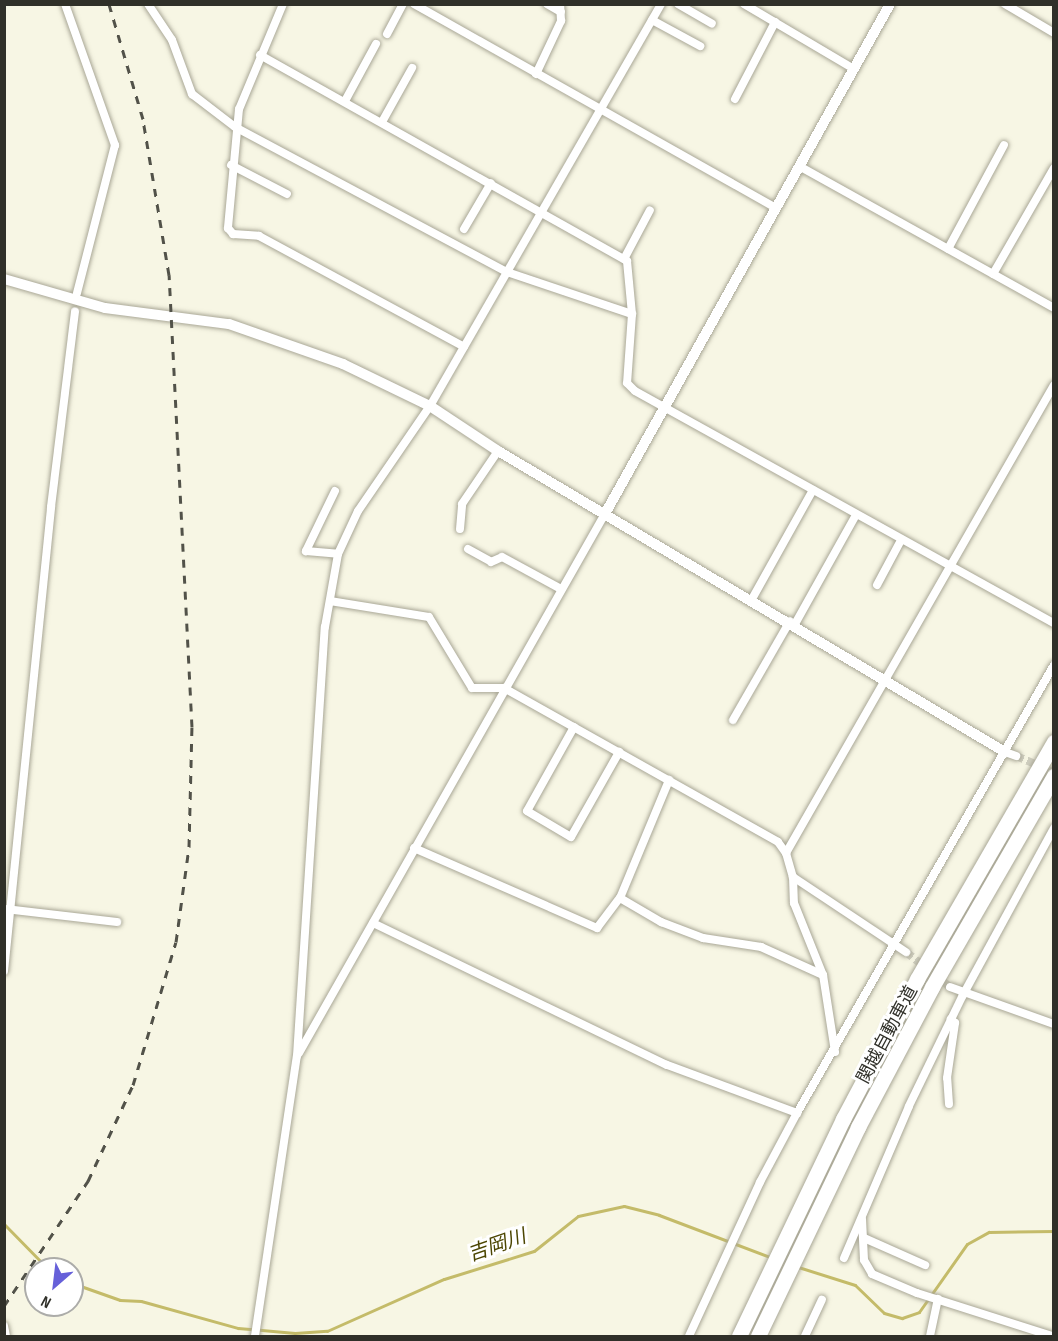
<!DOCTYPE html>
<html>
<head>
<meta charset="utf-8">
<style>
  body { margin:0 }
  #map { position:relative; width:1058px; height:1341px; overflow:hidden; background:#f7f6e4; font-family:"Sofia Sans Condensed","Noto Sans JP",sans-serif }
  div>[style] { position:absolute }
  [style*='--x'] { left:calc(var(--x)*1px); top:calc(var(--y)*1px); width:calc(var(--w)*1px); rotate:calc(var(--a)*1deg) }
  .stream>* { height:3px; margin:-1.5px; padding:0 1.5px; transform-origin:1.5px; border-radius:1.5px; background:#c4bb69 }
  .minor-tunnel>* { height:8px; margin-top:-4px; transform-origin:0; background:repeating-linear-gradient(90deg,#cfcebf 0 8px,transparent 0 12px) }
  .roads { filter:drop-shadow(0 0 2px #a9a796) drop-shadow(0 0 2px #a9a796) }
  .minor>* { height:8px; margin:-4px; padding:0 4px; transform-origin:4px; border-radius:4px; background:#fff }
  .tertiary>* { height:10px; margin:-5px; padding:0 5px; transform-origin:5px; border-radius:5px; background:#fff }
  .motorway>* { height:15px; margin:-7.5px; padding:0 7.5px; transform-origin:7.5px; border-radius:7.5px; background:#fff }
  .rail>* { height:3px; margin-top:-1.5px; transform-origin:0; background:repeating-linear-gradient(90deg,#525249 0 8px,transparent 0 16px) }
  span { translate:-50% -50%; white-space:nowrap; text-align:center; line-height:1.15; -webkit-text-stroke:6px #fff; paint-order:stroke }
  .street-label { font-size:18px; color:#303029 }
  .water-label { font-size:20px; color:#4c4602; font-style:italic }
  .frame { position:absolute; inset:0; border:6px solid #303029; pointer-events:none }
  .north { position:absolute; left:24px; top:1257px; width:60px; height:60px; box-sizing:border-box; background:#fff; border:2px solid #acaca9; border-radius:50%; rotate:208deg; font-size:16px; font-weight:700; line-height:24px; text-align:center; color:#303029 }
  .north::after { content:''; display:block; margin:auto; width:21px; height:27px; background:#6660d9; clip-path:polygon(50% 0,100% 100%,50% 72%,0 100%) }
</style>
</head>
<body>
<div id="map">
  <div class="stream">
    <div style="--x:4;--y:1224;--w:63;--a:45.6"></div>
    <div style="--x:795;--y:1266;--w:63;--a:17.6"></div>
    <div style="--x:855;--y:1285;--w:40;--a:44"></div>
    <div style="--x:884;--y:1313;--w:19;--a:16"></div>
    <div style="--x:902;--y:1318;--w:18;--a:-19"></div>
    <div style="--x:919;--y:1312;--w:83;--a:-54.8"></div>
    <div style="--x:967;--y:1244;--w:25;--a:-29"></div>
    <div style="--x:989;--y:1232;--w:65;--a:-0.9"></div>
    <div style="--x:72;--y:1283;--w:51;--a:19.5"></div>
    <div style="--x:120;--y:1300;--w:21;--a:3"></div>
    <div style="--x:141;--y:1301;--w:101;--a:15.6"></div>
    <div style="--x:238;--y:1328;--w:57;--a:5"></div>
    <div style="--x:295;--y:1333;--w:32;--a:-4"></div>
    <div style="--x:327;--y:1331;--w:128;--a:-24"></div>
    <div style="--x:444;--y:1279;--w:94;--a:-17.3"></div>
    <div style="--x:534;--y:1251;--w:56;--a:-38.5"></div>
    <div style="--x:578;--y:1216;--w:47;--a:-12.3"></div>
    <div style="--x:624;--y:1206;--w:36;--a:14"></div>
    <div style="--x:659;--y:1215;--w:121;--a:20.8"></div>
  </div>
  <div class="minor-tunnel">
    <div style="--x:1016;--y:756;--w:41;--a:22.8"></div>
    <div style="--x:906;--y:952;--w:56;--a:38.5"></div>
  </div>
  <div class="roads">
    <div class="minor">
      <div style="--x:65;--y:4;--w:150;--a:70.5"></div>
      <div style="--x:115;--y:145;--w:153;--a:104.4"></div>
      <div style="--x:148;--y:4;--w:43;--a:56.3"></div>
      <div style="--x:172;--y:40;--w:58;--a:69.7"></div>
      <div style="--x:192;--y:94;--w:54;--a:37.5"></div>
      <div style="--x:235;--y:127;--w:308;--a:28.1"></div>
      <div style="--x:507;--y:272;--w:132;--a:18.6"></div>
      <div style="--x:283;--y:4;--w:114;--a:112.7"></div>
      <div style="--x:239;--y:109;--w:120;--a:95.3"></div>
      <div style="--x:228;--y:228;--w:8;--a:50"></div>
      <div style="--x:233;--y:234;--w:26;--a:4"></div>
      <div style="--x:259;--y:236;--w:233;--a:28.4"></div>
      <div style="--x:414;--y:4;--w:416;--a:29.4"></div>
      <div style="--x:547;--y:4;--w:16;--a:30"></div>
      <div style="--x:678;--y:4;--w:39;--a:30"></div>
      <div style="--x:744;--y:4;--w:128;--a:30.6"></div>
      <div style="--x:1005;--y:4;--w:57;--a:30.6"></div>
      <div style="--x:652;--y:20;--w:55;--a:28.4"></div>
      <div style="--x:387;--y:34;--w:34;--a:-62"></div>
      <div style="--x:260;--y:55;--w:421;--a:29.3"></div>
      <div style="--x:627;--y:261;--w:53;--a:84.6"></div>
      <div style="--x:632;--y:314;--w:69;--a:94.1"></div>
      <div style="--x:627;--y:383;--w:11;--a:45"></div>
      <div style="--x:635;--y:391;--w:479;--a:29"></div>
      <div style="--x:536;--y:74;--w:59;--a:-64.7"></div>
      <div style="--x:561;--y:21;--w:17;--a:-93"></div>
      <div style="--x:735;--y:99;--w:87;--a:-62.5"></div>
      <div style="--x:345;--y:101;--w:65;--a:-61.5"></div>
      <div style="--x:382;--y:122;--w:62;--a:-60.9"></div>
      <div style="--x:231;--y:165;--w:63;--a:27.4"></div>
      <div style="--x:799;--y:166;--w:292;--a:29.1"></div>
      <div style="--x:464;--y:229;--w:53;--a:-59.6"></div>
      <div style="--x:948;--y:249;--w:118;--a:-61.7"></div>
      <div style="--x:624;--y:259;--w:55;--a:-62"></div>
      <div style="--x:993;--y:274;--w:122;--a:-60.1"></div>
      <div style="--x:335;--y:491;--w:67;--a:115.8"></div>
      <div style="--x:306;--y:551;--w:32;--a:5"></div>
      <div style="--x:460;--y:529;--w:25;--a:-85"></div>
      <div style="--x:462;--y:504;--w:64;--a:-55.8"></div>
      <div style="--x:468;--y:549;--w:26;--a:29"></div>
      <div style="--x:491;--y:562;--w:12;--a:-24"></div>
      <div style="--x:502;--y:557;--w:67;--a:28.5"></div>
      <div style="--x:877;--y:585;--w:51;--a:-61.9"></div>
      <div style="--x:752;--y:599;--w:125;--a:-60.8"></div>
      <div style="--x:330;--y:601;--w:100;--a:9.2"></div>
      <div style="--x:429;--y:617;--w:83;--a:58.8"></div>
      <div style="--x:472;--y:688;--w:32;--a:0"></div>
      <div style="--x:504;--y:688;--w:314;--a:29.3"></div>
      <div style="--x:778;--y:842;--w:14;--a:54"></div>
      <div style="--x:786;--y:853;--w:25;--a:74"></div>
      <div style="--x:793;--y:877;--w:136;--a:33.6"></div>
      <div style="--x:795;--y:624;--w:125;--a:-60.8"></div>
      <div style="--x:733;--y:720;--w:114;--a:-60.1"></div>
      <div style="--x:574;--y:727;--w:96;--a:119.2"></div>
      <div style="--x:527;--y:811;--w:51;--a:30.6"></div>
      <div style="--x:571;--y:837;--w:98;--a:-60.5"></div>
      <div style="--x:1005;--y:752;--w:12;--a:20"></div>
      <div style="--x:414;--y:848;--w:200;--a:23.6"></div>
      <div style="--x:597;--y:928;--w:38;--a:-53"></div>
      <div style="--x:620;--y:898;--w:48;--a:30.3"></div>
      <div style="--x:661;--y:922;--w:45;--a:20.9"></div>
      <div style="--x:703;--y:938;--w:59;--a:8.8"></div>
      <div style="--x:761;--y:947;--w:68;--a:24.3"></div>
      <div style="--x:786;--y:853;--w:539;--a:-60.2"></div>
      <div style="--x:793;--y:877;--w:26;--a:88"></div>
      <div style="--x:794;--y:903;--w:78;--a:68.1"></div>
      <div style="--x:823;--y:975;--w:78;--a:81.1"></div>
      <div style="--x:620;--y:898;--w:128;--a:-67.4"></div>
      <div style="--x:5;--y:909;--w:113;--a:6.6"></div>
      <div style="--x:373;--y:923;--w:326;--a:25.8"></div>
      <div style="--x:667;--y:1065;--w:139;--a:20.3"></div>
      <div style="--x:4;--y:971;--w:466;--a:-84.2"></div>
      <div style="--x:51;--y:507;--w:197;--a:-83"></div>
      <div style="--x:950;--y:987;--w:110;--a:19.6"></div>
      <div style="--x:299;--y:1053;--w:622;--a:-60.43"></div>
      <div style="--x:949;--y:1104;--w:26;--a:-94"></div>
      <div style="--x:947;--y:1078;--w:56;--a:-81.7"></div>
      <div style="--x:955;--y:1023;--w:6;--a:-135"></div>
      <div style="--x:862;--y:1219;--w:41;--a:87.2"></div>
      <div style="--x:864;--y:1260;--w:16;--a:60"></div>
      <div style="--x:872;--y:1274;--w:49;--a:22.9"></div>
      <div style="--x:917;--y:1293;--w:142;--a:17.7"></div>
      <div style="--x:864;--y:1238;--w:67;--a:23.9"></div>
      <div style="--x:844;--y:1258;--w:165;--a:-66.8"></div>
      <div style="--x:909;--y:1106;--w:123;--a:-64.1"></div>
      <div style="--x:963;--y:995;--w:190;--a:-61.4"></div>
      <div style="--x:4;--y:1326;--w:10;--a:79"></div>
      <div style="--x:255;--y:1336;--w:283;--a:-81.5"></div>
      <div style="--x:297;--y:1056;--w:430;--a:-86.3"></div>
      <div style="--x:325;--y:627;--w:74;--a:-79.9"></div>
      <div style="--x:338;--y:554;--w:47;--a:-65.1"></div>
      <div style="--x:358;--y:511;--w:127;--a:-55.6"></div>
      <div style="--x:430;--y:406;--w:464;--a:-60.1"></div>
      <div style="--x:689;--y:1336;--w:170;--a:-65.2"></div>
      <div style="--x:760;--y:1182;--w:78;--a:-61.8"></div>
      <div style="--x:797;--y:1113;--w:516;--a:-60.16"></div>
      <div style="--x:805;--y:1336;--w:40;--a:-65"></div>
      <div style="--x:930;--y:1336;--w:38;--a:-78"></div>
    </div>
    <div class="tertiary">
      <div style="--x:4;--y:279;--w:105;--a:16"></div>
      <div style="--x:105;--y:308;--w:125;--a:7.4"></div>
      <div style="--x:229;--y:324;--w:121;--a:19.3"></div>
      <div style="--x:343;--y:364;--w:97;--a:25.8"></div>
      <div style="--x:430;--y:406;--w:82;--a:33.5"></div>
      <div style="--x:498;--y:451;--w:590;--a:30.7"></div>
      <div style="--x:606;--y:512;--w:582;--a:-60.79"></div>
    </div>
    <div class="motorway">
      <div style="--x:739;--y:1336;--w:241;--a:-64.4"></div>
      <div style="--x:843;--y:1119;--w:158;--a:-62.1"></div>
      <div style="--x:917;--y:979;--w:274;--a:-60"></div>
      <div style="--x:758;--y:1336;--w:232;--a:-64.4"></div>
      <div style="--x:858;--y:1127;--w:158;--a:-62.1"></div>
      <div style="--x:932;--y:987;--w:244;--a:-60"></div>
    </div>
  </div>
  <div class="rail">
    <div style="--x:4;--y:1306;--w:151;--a:-56.1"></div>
    <div style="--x:88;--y:1181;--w:106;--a:-64.9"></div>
    <div style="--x:133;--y:1085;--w:149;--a:-73.3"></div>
    <div style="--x:176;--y:942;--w:96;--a:-82.2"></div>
    <div style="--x:189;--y:847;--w:120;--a:-88.6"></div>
    <div style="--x:192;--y:727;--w:453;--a:-92.9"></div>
    <div style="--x:169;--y:275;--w:158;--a:-99.5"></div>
    <div style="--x:143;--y:119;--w:120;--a:-106.5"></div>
  </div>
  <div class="street-label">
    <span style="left:888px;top:1035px;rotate:-62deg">関越自動車道</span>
  </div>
  <div class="water-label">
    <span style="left:497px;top:1246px;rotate:-19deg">吉岡川</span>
  </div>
  <div class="frame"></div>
  <div class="north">N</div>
</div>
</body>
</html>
